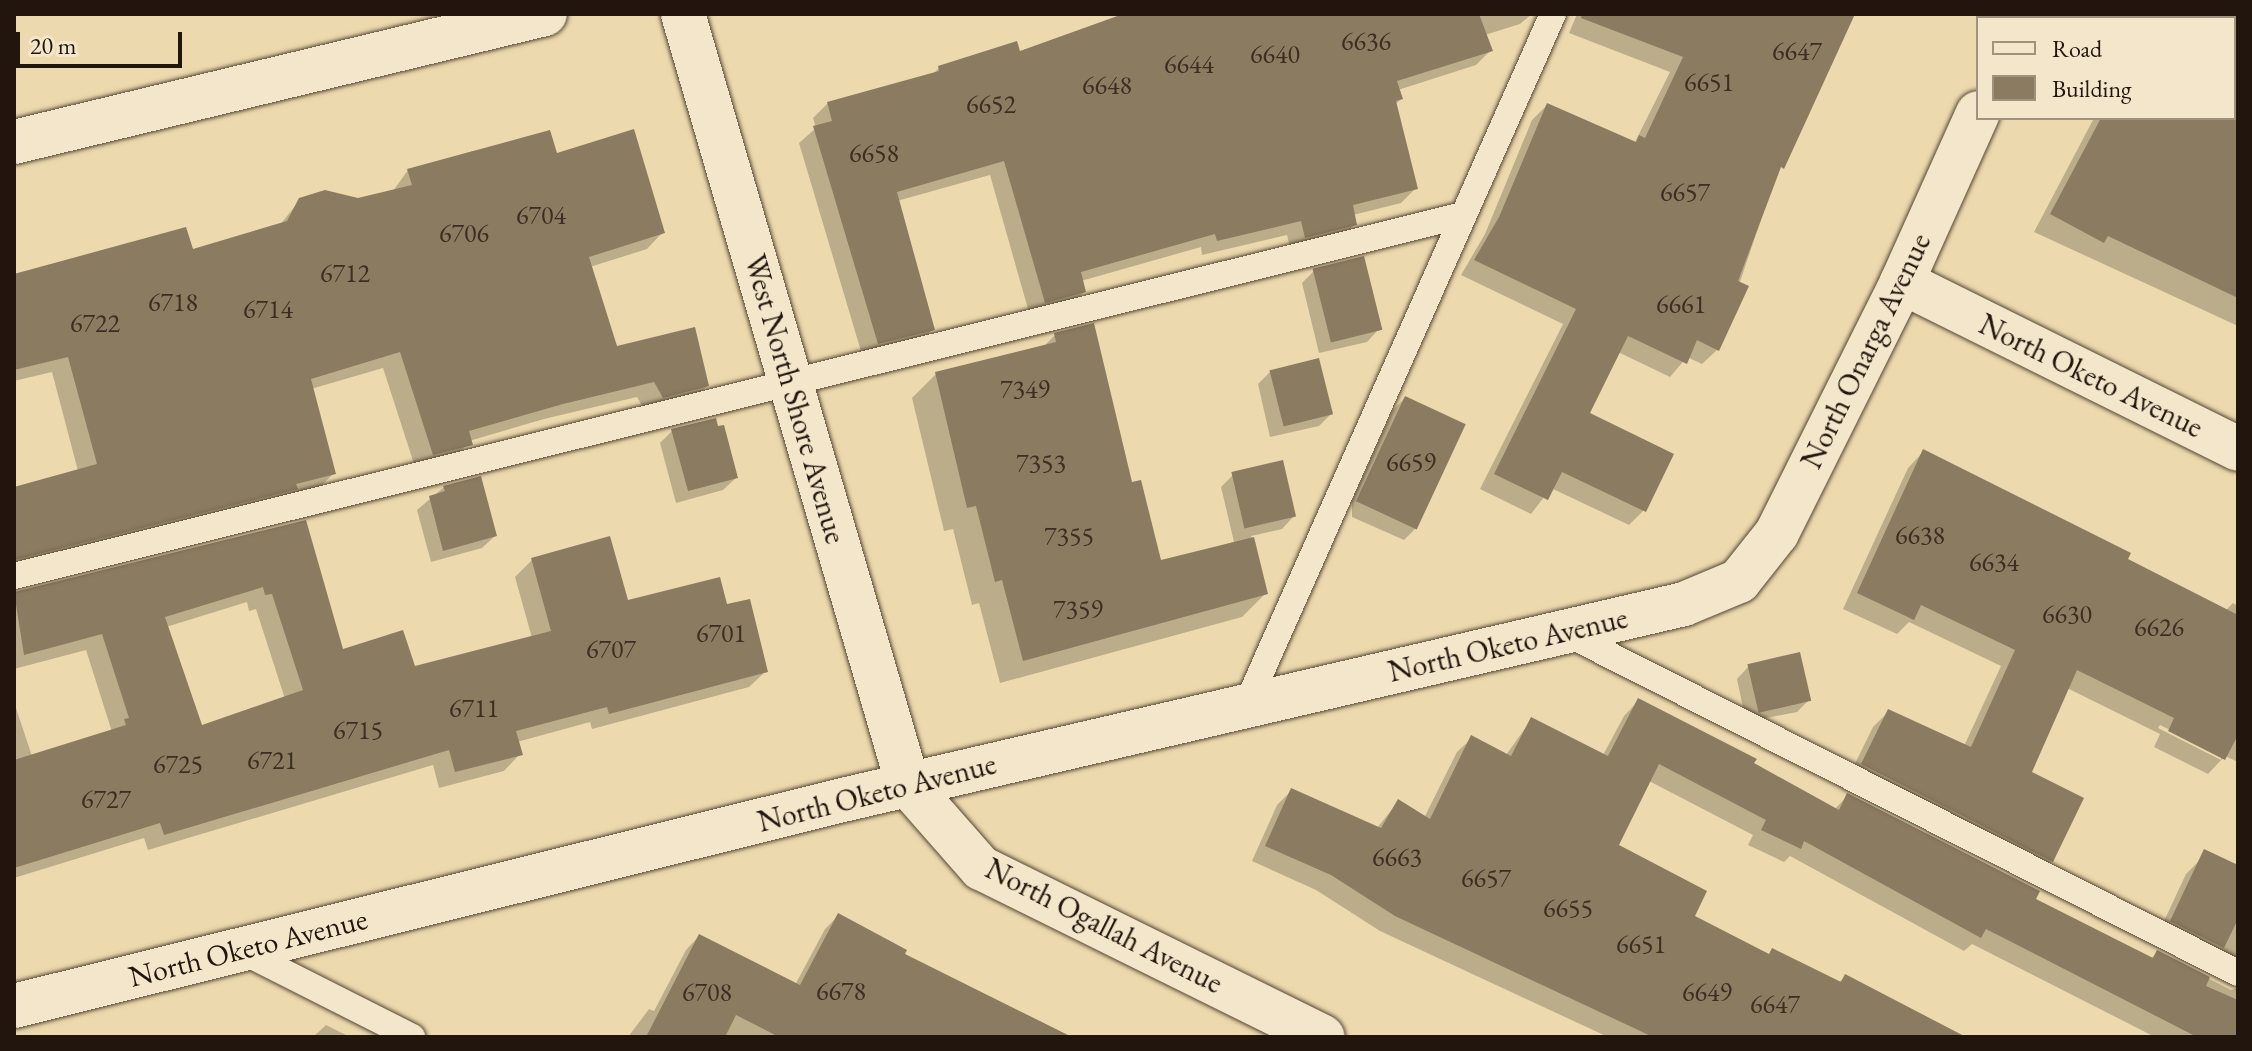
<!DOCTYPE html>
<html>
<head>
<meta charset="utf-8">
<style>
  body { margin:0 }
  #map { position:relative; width:2252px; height:1051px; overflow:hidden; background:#ecd9ad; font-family:"EB Garamond",serif }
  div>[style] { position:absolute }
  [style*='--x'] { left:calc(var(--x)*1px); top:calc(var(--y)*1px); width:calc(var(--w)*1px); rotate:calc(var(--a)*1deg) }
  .shadow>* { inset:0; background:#0003 }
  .building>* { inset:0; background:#8b7b60; transform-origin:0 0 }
  .roads { filter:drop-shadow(0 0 2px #544635) drop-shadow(0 0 2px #544635) }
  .lane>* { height:26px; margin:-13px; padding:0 13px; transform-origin:13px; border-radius:13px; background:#f3e6ca }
  .street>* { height:44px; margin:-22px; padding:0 22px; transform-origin:22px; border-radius:22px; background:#f3e6ca }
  span { translate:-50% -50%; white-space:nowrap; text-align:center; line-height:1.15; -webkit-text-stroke:7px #f3e6ca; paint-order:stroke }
  .number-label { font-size:26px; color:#3c2e22 }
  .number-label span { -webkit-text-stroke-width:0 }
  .street-label { font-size:30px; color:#21150d }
  .frame { position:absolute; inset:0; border:16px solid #21150d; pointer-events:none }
  .legend { position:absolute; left:1976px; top:16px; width:260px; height:104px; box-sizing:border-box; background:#f3e6ca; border:2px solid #9f927e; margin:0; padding:10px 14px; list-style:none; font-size:24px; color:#21150d }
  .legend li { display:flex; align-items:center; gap:16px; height:40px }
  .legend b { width:40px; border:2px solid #9f927e }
  .scale { position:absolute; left:16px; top:32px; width:166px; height:36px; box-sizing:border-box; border:4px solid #21150d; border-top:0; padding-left:10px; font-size:24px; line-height:28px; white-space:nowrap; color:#21150d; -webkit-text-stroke:6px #f3e6ca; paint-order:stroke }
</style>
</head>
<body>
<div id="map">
  <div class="shadow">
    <div style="clip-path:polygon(1149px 14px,1532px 14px,1520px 24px,1485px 35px,1490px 51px,1476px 65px,1398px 90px,1401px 99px,1395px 105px,1416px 188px,1401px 203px,1353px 215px,1355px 224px,1340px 239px,1291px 251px,1287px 235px,1202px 255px,1201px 247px,1081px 281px,1084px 292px,1069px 307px,1030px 316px,990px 175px,897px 201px,933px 329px,918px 344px,863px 358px,799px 143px,816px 128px,813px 118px,828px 103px,932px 75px,939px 68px,1018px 54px)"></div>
    <div style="clip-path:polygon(1577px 14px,1851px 14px,1776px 175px,1717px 350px,1702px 364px,1687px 357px,1670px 377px,1618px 352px,1588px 414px,1644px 510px,1629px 525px,1551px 488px,1531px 514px,1480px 489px,1563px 324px,1461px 275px,1485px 234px,1532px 120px,1547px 105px,1634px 144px,1670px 72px,1569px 33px)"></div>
    <div style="clip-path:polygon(2119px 14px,2238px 14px,2238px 326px,2034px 232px,2094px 118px,2234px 118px,2234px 18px,2117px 18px)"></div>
    <div style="clip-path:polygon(473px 151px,474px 155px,556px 155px,663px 232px,647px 249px,590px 267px,615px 349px,707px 386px,690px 402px,646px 413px,637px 397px,544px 419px,469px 441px,454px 461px,416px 470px,383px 368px,311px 389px,334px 473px,317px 490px,14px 571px,14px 489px,78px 471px,52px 372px,14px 381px,14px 274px,192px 252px,279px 226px,300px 200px,358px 200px,393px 191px,408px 170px)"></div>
    <div style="clip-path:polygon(1314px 271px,1379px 329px,1367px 342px,1319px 353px,1302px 283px)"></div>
    <div style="clip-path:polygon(1055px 335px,1130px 485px,1159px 563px,1234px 542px,1221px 487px,1233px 475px,1294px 516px,1282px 529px,1251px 536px,1266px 593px,1242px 617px,1000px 683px,979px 603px,972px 605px,953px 529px,944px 531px,912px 398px,936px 374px,1042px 348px)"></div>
    <div style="clip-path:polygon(1270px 372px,1331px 414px,1319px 426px,1270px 437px,1258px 384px)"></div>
    <div style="clip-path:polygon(1405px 398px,1416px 528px,1404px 540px,1352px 517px,1352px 501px,1393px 410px)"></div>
    <div style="clip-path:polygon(672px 431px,736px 478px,723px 490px,676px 503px,660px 443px)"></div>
    <div style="clip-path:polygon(evenodd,1923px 452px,2225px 611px,2233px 603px,2238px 606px,2238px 762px,2225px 756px,2208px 774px,2154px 747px,2160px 734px,2067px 688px,2029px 773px,2052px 861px,2036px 876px,1847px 780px,1873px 727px,1888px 712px,1964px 746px,2001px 666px,1909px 622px,1897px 634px,1843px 609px,1908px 468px,1923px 452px,2160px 725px,2221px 755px,2221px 760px,2158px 728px,2160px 725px)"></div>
    <div style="clip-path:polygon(444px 487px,495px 536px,482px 548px,431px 562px,417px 510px)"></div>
    <div style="clip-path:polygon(evenodd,305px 522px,341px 651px,414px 668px,532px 638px,515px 577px,532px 560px,626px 603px,725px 607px,766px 671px,749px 687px,592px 729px,590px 722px,517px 742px,520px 754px,504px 771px,439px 788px,433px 765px,148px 850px,144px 838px,14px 878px,14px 702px,32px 756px,112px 732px,86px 650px,14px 669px,14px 593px,305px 522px,247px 602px,249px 611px,256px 609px,285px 699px,201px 728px,166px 627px,247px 602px)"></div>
    <div style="clip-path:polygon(1749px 666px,1809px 700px,1797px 712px,1746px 722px,1737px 679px)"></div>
    <div style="clip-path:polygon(1638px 701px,1834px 810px,1847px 796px,2033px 900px,2151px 959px,2157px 952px,2231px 990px,2237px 988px,2237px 978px,2157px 936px,2186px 874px,2201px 859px,2238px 876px,2238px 1037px,2155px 1037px,1972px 944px,1964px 951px,1790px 856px,1784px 862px,1748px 845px,1753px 835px,1649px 781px,1616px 846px,1692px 917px,1767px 956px,1838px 983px,1846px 976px,1940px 1037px,1608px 1037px,1380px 931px,1316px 890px,1252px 861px,1277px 805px,1292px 790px,1377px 828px,1398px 802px,1424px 818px,1457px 752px,1472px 738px,1506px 755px,1531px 720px,1603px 755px,1624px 716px)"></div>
    <div style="clip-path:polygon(838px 916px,902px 955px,1068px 1037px,628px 1037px,649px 1009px,654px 1011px,686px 950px,699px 936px,795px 985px,825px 929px)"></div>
    <div style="clip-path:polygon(326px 1025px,350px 1037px,313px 1037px)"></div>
  </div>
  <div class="building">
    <div style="clip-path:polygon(1123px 14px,1479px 14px,1493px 51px,1397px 81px,1403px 99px,1396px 101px,1418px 189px,1353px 205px,1357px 225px,1305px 238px,1301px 221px,1217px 241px,1215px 234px,1081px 272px,1086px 292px,1045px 303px,1004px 161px,897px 192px,935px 330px,878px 344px,813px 126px,832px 121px,827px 102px,939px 71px,938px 66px,1017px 41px,1020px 51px)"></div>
    <div style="clip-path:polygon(1582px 14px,1855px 14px,1784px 169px,1781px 167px,1738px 281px,1749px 286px,1719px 351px,1697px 340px,1687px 364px,1628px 336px,1590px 413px,1674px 454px,1646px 512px,1562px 472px,1548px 500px,1494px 474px,1576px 309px,1474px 260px,1499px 217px,1547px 103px,1636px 142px,1639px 135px,1645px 138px,1683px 57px,1581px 18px)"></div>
    <div style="clip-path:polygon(2101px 118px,2238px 118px,2238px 298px,2108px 236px,2104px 243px,2050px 214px)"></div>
    <div style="clip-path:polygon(634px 129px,665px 233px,589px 257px,617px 346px,695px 327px,709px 386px,663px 398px,654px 382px,563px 404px,469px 431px,473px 445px,433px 455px,400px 352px,311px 379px,336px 474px,296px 484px,298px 489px,14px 560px,14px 487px,97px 464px,68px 357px,14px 370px,14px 274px,186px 227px,193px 249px,287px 221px,299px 198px,325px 190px,358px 198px,412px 185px,407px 169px,550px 130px,557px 153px)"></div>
    <div style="left:1364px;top:256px;width:76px;height:53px;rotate:76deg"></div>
    <div style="clip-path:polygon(1094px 323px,1132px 482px,1141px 480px,1161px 560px,1254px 537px,1268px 594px,1023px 661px,1002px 580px,995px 582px,976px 506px,967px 508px,935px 372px,1056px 342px,1054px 333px)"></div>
    <div style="left:1319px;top:358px;width:58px;height:51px;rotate:76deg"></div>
    <div style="left:1405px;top:396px;width:67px;height:116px;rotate:25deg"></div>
    <div style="clip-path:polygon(716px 418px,718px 426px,724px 425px,738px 478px,688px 491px,671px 429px)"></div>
    <div style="clip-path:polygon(1923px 449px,2131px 553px,2128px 559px,2238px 615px,2238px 735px,2225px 760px,2168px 731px,2174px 718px,2077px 670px,2032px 772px,2084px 798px,2053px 862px,1861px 764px,1888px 709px,1971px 747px,2015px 650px,1921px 605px,1914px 620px,1857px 593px)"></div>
    <div style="left:1283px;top:460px;width:58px;height:53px;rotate:77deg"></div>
    <div style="clip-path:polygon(481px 476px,497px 536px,443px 551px,429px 496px,445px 491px,443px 486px)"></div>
    <div style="clip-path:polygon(evenodd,306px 520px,343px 649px,403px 630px,415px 666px,551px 631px,531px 558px,610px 536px,628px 600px,720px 577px,727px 604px,750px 599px,768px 672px,609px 714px,607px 707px,516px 731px,523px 755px,455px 772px,449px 750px,164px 835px,160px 823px,14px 868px,14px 760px,126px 725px,124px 719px,129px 718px,102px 634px,24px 655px,14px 592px,306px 520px,263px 587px,265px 595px,272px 594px,303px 690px,202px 725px,165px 617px,263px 587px)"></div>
    <div style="left:1800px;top:652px;width:50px;height:54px;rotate:77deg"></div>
    <div style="clip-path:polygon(1638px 698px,1757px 759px,1754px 763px,1839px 810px,1847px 793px,2040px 891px,2036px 899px,2153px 958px,2157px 950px,2210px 977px,2206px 986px,2238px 1000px,2238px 1037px,2197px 1037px,1986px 929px,1981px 938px,1804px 841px,1801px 849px,1761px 830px,1766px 820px,1659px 764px,1619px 845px,1707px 891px,1695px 916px,1769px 954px,1772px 948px,1841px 982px,1845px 974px,1966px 1037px,1653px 1037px,1395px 916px,1331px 875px,1265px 846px,1291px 788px,1381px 828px,1398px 799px,1430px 819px,1471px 735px,1511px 756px,1531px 717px,1608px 756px)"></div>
    <div style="clip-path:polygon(2204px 849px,2238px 865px,2238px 919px,2224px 948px,2170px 921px)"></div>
    <div style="clip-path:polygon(838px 913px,907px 950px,905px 954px,1072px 1037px,779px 1037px,736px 1015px,725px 1037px,646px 1037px,699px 934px,800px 985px)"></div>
  </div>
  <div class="roads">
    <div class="lane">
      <div style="--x:14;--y:576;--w:1493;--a:-13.99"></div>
      <div style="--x:1564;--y:632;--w:755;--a:26.84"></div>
      <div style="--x:1246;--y:706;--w:757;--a:-66.08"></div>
      <div style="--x:240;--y:950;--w:193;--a:26.8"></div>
    </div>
    <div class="street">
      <div style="--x:683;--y:14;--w:803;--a:73.73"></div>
      <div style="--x:908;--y:785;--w:111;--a:48.7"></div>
      <div style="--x:981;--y:868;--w:381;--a:26.3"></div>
      <div style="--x:2021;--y:18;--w:4;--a:-63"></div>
      <div style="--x:14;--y:142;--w:546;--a:-13.55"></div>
      <div style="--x:1902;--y:282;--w:375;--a:26.4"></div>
      <div style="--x:14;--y:1006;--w:858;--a:-13.96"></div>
      <div style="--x:847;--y:799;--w:859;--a:-13.11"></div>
      <div style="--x:1684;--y:604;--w:60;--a:-22.7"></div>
      <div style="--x:1739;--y:581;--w:61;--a:-51.6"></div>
      <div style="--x:1777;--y:533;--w:280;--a:-63.5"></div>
      <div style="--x:1902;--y:282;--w:185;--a:-65.8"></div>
    </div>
  </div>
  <div class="number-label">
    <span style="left:1366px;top:42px">6636</span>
    <span style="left:1797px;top:52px">6647</span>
    <span style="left:1275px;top:55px">6640</span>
    <span style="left:1189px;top:65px">6644</span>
    <span style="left:1709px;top:83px">6651</span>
    <span style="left:1107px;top:86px">6648</span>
    <span style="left:991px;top:105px">6652</span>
    <span style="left:874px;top:154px">6658</span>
    <span style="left:1685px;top:193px">6657</span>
    <span style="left:541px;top:216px">6704</span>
    <span style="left:464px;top:234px">6706</span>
    <span style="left:345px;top:274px">6712</span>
    <span style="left:173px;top:303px">6718</span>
    <span style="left:1681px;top:305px">6661</span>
    <span style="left:268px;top:310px">6714</span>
    <span style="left:95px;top:324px">6722</span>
    <span style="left:1025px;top:390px">7349</span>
    <span style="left:1411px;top:463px">6659</span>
    <span style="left:1041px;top:464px">7353</span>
    <span style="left:1920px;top:536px">6638</span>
    <span style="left:1069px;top:537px">7355</span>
    <span style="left:1994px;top:563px">6634</span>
    <span style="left:1078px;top:610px">7359</span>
    <span style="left:2067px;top:615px">6630</span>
    <span style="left:2159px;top:628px">6626</span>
    <span style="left:721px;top:634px">6701</span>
    <span style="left:611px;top:650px">6707</span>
    <span style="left:474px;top:709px">6711</span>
    <span style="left:358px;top:731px">6715</span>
    <span style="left:272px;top:761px">6721</span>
    <span style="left:178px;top:765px">6725</span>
    <span style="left:106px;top:800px">6727</span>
    <span style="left:1397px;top:858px">6663</span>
    <span style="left:1486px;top:879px">6657</span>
    <span style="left:1568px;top:909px">6655</span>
    <span style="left:1641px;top:945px">6651</span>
    <span style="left:841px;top:992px">6678</span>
    <span style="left:707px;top:993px">6708</span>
    <span style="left:1707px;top:993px">6649</span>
    <span style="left:1775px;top:1005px">6647</span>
  </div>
  <div class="street-label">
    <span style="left:1866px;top:351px;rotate:-64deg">North Onarga Avenue</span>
    <span style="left:2091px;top:376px;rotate:26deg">North Oketo Avenue</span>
    <span style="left:795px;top:399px;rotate:74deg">West North Shore Avenue</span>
    <span style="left:1508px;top:645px;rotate:-13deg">North Oketo Avenue</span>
    <span style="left:877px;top:793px;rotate:-14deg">North Oketo Avenue</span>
    <span style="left:1104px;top:926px;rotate:27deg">North Ogallah Avenue</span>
    <span style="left:248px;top:948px;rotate:-14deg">North Oketo Avenue</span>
  </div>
  <div class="frame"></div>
  <ul class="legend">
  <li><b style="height:10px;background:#f3e6ca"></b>Road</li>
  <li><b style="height:22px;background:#8b7b60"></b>Building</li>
  </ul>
  <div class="scale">20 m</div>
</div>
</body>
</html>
